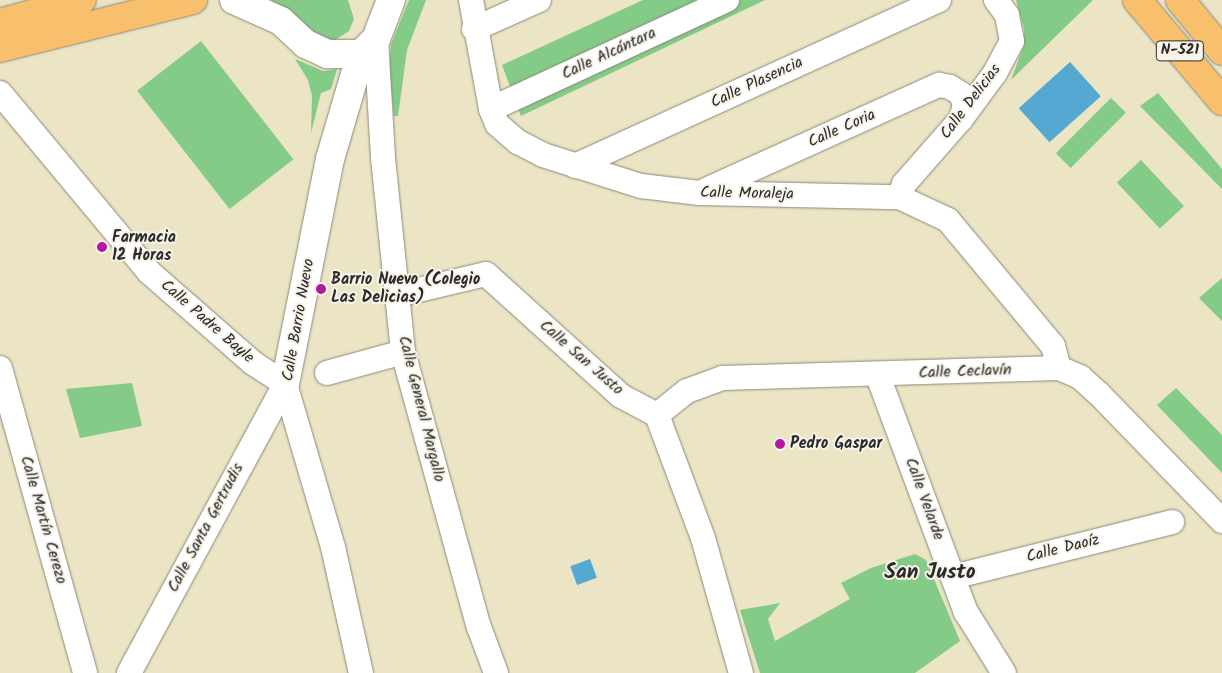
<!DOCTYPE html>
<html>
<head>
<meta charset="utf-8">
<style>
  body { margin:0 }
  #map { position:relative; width:1222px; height:673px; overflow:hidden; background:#ebe4c5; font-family:Kalam,sans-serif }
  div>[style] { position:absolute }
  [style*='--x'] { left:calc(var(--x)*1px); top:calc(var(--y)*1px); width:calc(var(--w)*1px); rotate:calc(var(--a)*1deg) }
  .green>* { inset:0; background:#83cb87; transform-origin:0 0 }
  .water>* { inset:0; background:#55a8d1; transform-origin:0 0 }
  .roads { filter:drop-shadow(0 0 1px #8b8878) drop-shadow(0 0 1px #8b8878) }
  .minor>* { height:24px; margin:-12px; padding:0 12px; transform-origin:12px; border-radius:12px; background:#fff }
  .tertiary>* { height:28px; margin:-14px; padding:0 14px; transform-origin:14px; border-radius:14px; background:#fff }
  .primary>* { height:28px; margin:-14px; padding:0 14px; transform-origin:14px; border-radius:14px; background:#f8bf6c }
  .dots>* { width:14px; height:14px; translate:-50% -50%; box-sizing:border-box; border:2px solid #f7f3e8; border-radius:50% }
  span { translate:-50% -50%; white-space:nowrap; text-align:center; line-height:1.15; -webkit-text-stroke:4px #f7f3e8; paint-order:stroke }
  .shield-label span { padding:1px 4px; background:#f7f3e8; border:1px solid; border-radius:4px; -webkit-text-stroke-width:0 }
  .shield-label { font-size:15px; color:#2b2b2b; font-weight:700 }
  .street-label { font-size:16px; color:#2b2b2b }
  .poi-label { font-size:16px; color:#2b2b2b; font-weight:700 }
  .left { translate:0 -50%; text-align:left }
  .district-label { font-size:21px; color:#2b2b2b; font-weight:700 }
</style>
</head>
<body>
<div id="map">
  <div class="green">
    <div style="clip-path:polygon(271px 0,348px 0,354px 19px,349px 31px,335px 40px,311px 35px)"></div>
    <div style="clip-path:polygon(409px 0,426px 0,407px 50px,398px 116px,394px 116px,389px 68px,391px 44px)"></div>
    <div style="clip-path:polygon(643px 0,765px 0,521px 116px,502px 65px)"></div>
    <div style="clip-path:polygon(1016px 0,1093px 0,1011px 80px,1024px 45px,1024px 29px)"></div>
    <div style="left:201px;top:41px;width:150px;height:81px;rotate:52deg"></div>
    <div style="clip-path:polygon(295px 59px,323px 71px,337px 69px,331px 89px,321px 93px,311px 133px,312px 96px,308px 80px)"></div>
    <div style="clip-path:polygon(1158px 93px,1222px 169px,1222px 189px,1140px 106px)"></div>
    <div style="left:1111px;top:98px;width:21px;height:78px;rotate:45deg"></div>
    <div style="left:1141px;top:160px;width:63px;height:33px;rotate:47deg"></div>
    <div style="clip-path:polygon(1222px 278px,1222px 321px,1199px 298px)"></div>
    <div style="clip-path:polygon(132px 383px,142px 426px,80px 438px,66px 389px)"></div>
    <div style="clip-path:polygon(1176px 388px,1222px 435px,1222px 473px,1157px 405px)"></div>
    <div style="clip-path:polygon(915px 554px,926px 560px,960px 641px,915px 673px,760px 673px,740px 610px,780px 603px,768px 619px,775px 641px,850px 599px,841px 583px,871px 568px)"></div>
  </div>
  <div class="water">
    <div style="left:1070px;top:62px;width:46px;height:69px;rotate:48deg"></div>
    <div style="left:590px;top:559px;width:20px;height:21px;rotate:70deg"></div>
  </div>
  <div class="roads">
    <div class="minor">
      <div style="--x:471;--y:0;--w:111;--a:79.6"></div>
      <div style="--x:491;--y:109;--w:16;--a:68"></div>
      <div style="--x:497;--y:124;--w:28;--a:41"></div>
      <div style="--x:518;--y:142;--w:28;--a:27"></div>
      <div style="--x:543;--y:155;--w:103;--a:17.6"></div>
      <div style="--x:641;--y:186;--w:59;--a:6.8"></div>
      <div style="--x:700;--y:193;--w:199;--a:1.2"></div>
      <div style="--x:899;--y:197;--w:54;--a:25.1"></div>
      <div style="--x:948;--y:220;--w:164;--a:50.2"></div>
      <div style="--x:1053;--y:346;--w:23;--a:75"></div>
      <div style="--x:474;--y:29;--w:71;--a:-24"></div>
      <div style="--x:376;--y:39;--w:119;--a:86.6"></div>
      <div style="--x:383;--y:158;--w:195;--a:84.1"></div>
      <div style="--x:403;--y:352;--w:285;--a:74.6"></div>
      <div style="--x:479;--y:627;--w:49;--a:69.7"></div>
      <div style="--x:0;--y:93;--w:233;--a:50.2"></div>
      <div style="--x:149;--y:272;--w:138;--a:41.2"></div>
      <div style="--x:253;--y:363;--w:38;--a:33"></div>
      <div style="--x:491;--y:109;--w:260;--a:-24.8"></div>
      <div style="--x:575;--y:166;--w:400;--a:-24.5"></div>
      <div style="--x:706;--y:190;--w:256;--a:-24.3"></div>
      <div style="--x:939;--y:85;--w:11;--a:10"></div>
      <div style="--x:950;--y:87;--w:13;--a:32"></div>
      <div style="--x:961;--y:94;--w:12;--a:70"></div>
      <div style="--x:965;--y:105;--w:15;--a:106"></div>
      <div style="--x:899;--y:197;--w:14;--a:-69"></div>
      <div style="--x:904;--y:184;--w:86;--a:-48.8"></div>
      <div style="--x:961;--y:119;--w:57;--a:-53.5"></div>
      <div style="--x:995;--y:73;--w:36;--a:-62"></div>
      <div style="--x:1012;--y:41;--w:26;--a:-101"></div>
      <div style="--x:1007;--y:15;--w:19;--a:-126"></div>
      <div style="--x:397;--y:295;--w:91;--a:-13.3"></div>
      <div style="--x:486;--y:274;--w:182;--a:42.1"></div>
      <div style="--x:621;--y:396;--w:41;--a:27.8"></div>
      <div style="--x:657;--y:415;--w:131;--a:69.5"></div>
      <div style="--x:703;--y:538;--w:140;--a:74.3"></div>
      <div style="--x:0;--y:368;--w:317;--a:74.4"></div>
      <div style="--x:327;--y:373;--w:79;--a:-15.4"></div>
      <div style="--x:878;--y:376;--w:252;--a:69.6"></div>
      <div style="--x:966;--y:612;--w:72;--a:58.1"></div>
      <div style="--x:285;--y:384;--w:170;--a:73.6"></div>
      <div style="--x:333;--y:547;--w:129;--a:77.5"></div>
      <div style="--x:657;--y:415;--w:38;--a:-39"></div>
      <div style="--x:687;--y:391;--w:37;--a:-20"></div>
      <div style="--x:722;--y:378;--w:337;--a:-1.7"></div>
      <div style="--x:1059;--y:368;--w:23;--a:23"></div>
      <div style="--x:1080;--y:377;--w:25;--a:42"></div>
      <div style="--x:1099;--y:394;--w:177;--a:45.9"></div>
      <div style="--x:953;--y:577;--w:226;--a:-14.1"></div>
      <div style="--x:129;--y:673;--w:328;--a:-61.6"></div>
    </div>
    <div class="tertiary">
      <div style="--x:234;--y:0;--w:51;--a:24.1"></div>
      <div style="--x:281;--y:21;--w:34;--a:43"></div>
      <div style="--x:306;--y:44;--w:23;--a:25"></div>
      <div style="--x:327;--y:54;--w:34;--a:0"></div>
      <div style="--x:285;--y:384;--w:229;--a:-78.7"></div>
      <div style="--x:330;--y:159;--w:109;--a:-73.6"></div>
      <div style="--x:361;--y:54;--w:21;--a:-45"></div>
      <div style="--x:376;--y:39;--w:42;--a:-69"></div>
    </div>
    <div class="primary">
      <div style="--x:1137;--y:0;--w:132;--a:49.9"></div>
      <div style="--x:1180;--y:0;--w:66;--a:50.5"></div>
      <div style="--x:0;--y:23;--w:85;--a:-15.7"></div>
      <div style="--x:0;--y:48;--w:199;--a:-14"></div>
    </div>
  </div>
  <div class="dots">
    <div style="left:102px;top:247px;background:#b5179e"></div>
    <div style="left:321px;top:289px;background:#b5179e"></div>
    <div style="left:780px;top:444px;background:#b5179e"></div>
  </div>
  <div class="shield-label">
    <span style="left:1180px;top:51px">N-521</span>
  </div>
  <div class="street-label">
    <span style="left:609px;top:54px;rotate:-25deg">Calle Alcántara</span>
    <span style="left:757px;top:83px;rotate:-25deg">Calle Plasencia</span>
    <span style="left:971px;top:102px;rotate:-53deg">Calle Delicias</span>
    <span style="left:842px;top:129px;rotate:-24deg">Calle Coria</span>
    <span style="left:747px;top:194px;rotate:1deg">Calle Moraleja</span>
    <span style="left:299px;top:320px;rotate:-80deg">Calle Barrio Nuevo</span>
    <span style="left:207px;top:322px;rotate:41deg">Calle Padre Bayle</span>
    <span style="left:581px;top:358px;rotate:41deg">Calle San Justo</span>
    <span style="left:965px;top:372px;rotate:-2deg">Calle Ceclavín</span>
    <span style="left:421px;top:409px;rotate:76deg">Calle General Margallo</span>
    <span style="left:924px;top:499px;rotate:70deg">Calle Velarde</span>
    <span style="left:43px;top:520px;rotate:74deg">Calle Martín Cerezo</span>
    <span style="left:206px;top:528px;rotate:-62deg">Calle Santa Gertrudis</span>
    <span style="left:1063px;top:549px;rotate:-14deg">Calle Daoíz</span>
  </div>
  <div class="poi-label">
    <span class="left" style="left:112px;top:247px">Farmacia<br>12 Horas</span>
    <span class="left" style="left:331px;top:289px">Barrio Nuevo (Colegio<br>Las Delicias)</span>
    <span class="left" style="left:790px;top:444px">Pedro Gaspar</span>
  </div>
  <div class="district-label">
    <span style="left:930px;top:573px">San Justo</span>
  </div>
</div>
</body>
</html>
